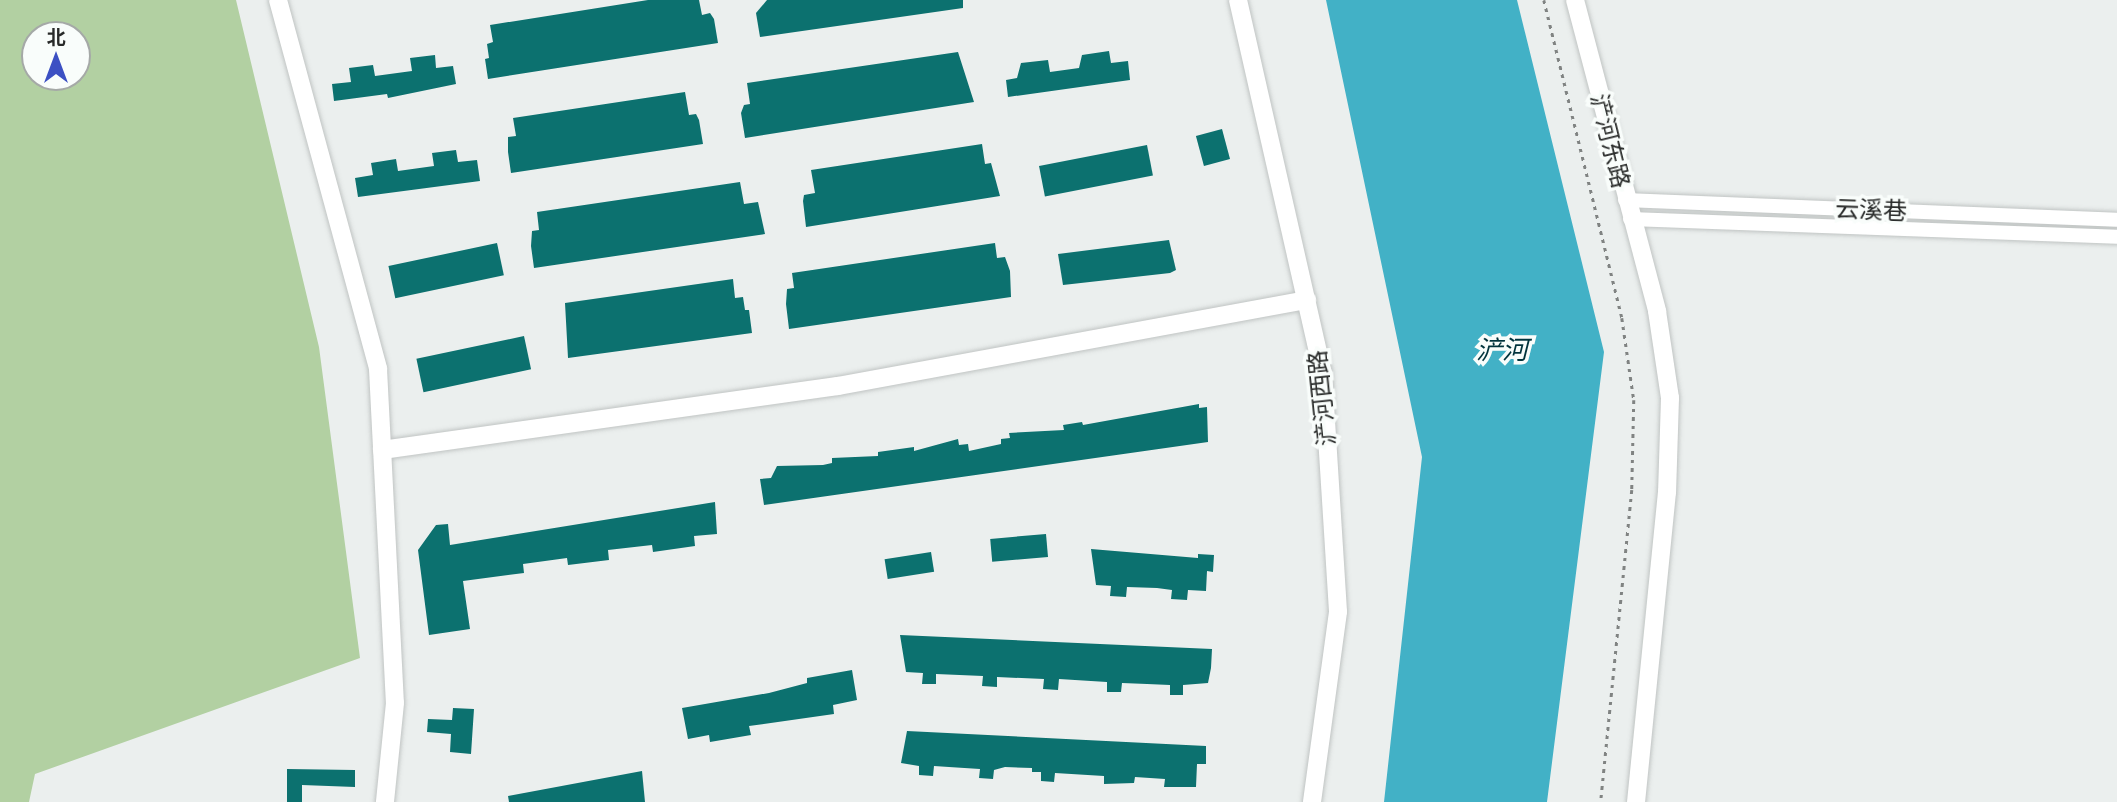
<!DOCTYPE html>
<html>
<head>
<meta charset="utf-8">
<style>
  body { margin:0 }
  #map { position:relative; width:2117px; height:802px; overflow:hidden; background:#ebefee; font-family:"Public Sans","Noto Sans SC",sans-serif }
  div>[style] { position:absolute }
  [style*='--x'] { left:calc(var(--x)*1px); top:calc(var(--y)*1px); width:calc(var(--w)*1px); rotate:calc(var(--a)*1deg) }
  .green>* { inset:0; background:#b2d0a2 }
  .water>* { inset:0; background:#42b1c6 }
  .building>* { inset:0; background:#0c716f; transform-origin:0 0 }
  .path>* { height:2.5px; margin-top:-1.25px; transform-origin:0; background:repeating-linear-gradient(90deg,#808382 0 3.5px,transparent 0 8.5px) }
  .roads { filter:drop-shadow(0 0 2px #c0c4c3) drop-shadow(0 0 2px #c0c4c3) }
  .minor>* { height:14px; margin:-7px; padding:0 7px; transform-origin:7px; border-radius:7px; background:#fff }
  .tertiary>* { height:18px; margin:-9px; padding:0 9px; transform-origin:9px; border-radius:9px; background:#fff }
  span { translate:-50% -50%; white-space:nowrap; text-align:center; line-height:1.15; -webkit-text-stroke:7px #f9fdfb; paint-order:stroke }
  .street-label { font-size:24px; color:#282a29 }
  .water-label { font-size:26px; color:#00333c; font-style:italic }
  .north { position:absolute; left:21px; top:21px; width:70px; height:70px; box-sizing:border-box; background:#f9fdfb; border:2px solid #a5a9a7; border-radius:50%; rotate:0deg; font-size:19px; font-weight:700; line-height:28px; text-align:center; color:#282a29 }
  .north::after { content:''; display:block; margin:auto; width:24px; height:32px; background:#3c50c3; clip-path:polygon(50% 0,100% 100%,50% 72%,0 100%) }
</style>
</head>
<body>
<div id="map">
  <div class="green">
    <div style="clip-path:polygon(evenodd,0 0,236px 0,319px 347px,360px 658px,35px 774px,29px 802px,0 802px,0 0,35px 35px,77px 35px,77px 77px,35px 77px,35px 35px)"></div>
  </div>
  <div class="water">
    <div style="clip-path:polygon(1326px 0,1517px 0,1604px 352px,1547px 802px,1384px 802px,1422px 457px)"></div>
  </div>
  <div class="building">
    <div style="clip-path:polygon(648px 0,699px 0,702px 15px,710px 13px,714px 19px,718px 43px,488px 79px,485px 59px,489px 58px,487px 44px,493px 42px,490px 25px)"></div>
    <div style="clip-path:polygon(767px 0,963px 0,963px 8px,760px 37px,756px 13px)"></div>
    <div style="clip-path:polygon(1109px 51px,1111px 63px,1128px 61px,1130px 80px,1008px 97px,1006px 80px,1017px 78px,1021px 63px,1048px 60px,1050px 72px,1079px 68px,1082px 55px)"></div>
    <div style="clip-path:polygon(958px 52px,974px 102px,745px 138px,741px 113px,744px 105px,750px 104px,747px 83px)"></div>
    <div style="clip-path:polygon(435px 55px,436px 68px,453px 66px,456px 84px,388px 98px,387px 94px,334px 101px,332px 84px,351px 82px,349px 68px,373px 65px,375px 76px,412px 71px,410px 58px)"></div>
    <div style="clip-path:polygon(685px 92px,689px 115px,696px 114px,699px 120px,703px 144px,511px 173px,508px 152px,508px 137px,516px 136px,513px 118px)"></div>
    <div style="left:1222px;top:129px;width:31px;height:27px;rotate:75deg"></div>
    <div style="clip-path:polygon(982px 144px,985px 164px,991px 163px,1000px 196px,806px 227px,803px 201px,804px 195px,815px 193px,811px 170px)"></div>
    <div style="left:1147px;top:145px;width:31px;height:110px;rotate:79deg"></div>
    <div style="clip-path:polygon(456px 150px,458px 162px,477px 160px,480px 181px,358px 197px,355px 178px,373px 175px,371px 163px,396px 159px,398px 171px,434px 166px,432px 153px)"></div>
    <div style="clip-path:polygon(740px 182px,744px 204px,758px 202px,765px 234px,534px 268px,531px 246px,532px 231px,539px 230px,537px 212px)"></div>
    <div style="clip-path:polygon(1169px 240px,1176px 270px,1170px 273px,1063px 285px,1058px 254px)"></div>
    <div style="left:497px;top:243px;width:33px;height:111px;rotate:78deg"></div>
    <div style="clip-path:polygon(995px 243px,997px 258px,1005px 257px,1010px 271px,1011px 297px,789px 329px,786px 304px,787px 289px,794px 288px,792px 273px)"></div>
    <div style="clip-path:polygon(733px 279px,735px 298px,743px 297px,745px 310px,749px 310px,752px 333px,568px 358px,565px 303px)"></div>
    <div style="left:524px;top:336px;width:34px;height:110px;rotate:78deg"></div>
    <div style="clip-path:polygon(1199px 404px,1199px 408px,1207px 407px,1208px 442px,764px 505px,760px 479px,771px 478px,777px 466px,823px 465px,832px 463px,832px 458px,878px 456px,878px 452px,914px 447px,914px 451px,958px 439px,959px 445px,968px 444px,969px 451px,1001px 444px,1001px 439px,1010px 438px,1009px 433px,1064px 430px,1063px 425px,1082px 422px,1083px 425px)"></div>
    <div style="clip-path:polygon(715px 502px,717px 534px,694px 536px,695px 546px,653px 552px,652px 545px,608px 550px,609px 560px,568px 565px,567px 558px,523px 564px,524px 573px,463px 581px,470px 629px,429px 635px,418px 550px,436px 525px,448px 524px,450px 545px)"></div>
    <div style="left:1046px;top:534px;width:23px;height:56px;rotate:85deg"></div>
    <div style="clip-path:polygon(1091px 549px,1198px 558px,1198px 554px,1214px 555px,1213px 572px,1207px 571px,1206px 591px,1188px 590px,1187px 600px,1171px 599px,1172px 590px,1157px 588px,1127px 587px,1126px 597px,1110px 596px,1111px 586px,1096px 585px)"></div>
    <div style="left:931px;top:552px;width:20px;height:47px;rotate:81deg"></div>
    <div style="clip-path:polygon(900px 635px,1212px 649px,1211px 668px,1208px 683px,1183px 685px,1183px 695px,1170px 695px,1170px 685px,1147px 684px,1122px 683px,1121px 692px,1107px 692px,1107px 682px,1059px 679px,1058px 690px,1043px 689px,1044px 679px,997px 677px,997px 687px,982px 686px,983px 676px,936px 674px,936px 684px,922px 684px,923px 673px,906px 672px)"></div>
    <div style="clip-path:polygon(852px 670px,857px 700px,833px 705px,834px 714px,749px 726px,751px 735px,710px 742px,709px 735px,688px 739px,682px 708px,769px 693px,807px 683px,807px 678px)"></div>
    <div style="clip-path:polygon(453px 708px,474px 709px,471px 754px,450px 752px,451px 734px,427px 732px,428px 719px,452px 720px)"></div>
    <div style="clip-path:polygon(907px 731px,1206px 746px,1206px 764px,1197px 764px,1196px 787px,1164px 787px,1165px 779px,1135px 777px,1134px 783px,1104px 784px,1104px 776px,1055px 773px,1054px 782px,1041px 781px,1041px 772px,1032px 772px,1032px 768px,1005px 767px,994px 770px,993px 779px,979px 778px,980px 769px,949px 767px,934px 766px,933px 776px,919px 775px,919px 766px,901px 763px)"></div>
    <div style="clip-path:polygon(287px 769px,355px 770px,355px 787px,302px 785px,302px 802px,287px 802px)"></div>
    <div style="clip-path:polygon(642px 771px,645px 802px,509px 802px,508px 796px)"></div>
  </div>
  <div class="path">
    <div style="--x:1544;--y:0;--w:327;--a:76.2"></div>
    <div style="--x:1622;--y:318;--w:83;--a:81.7"></div>
    <div style="--x:1634;--y:400;--w:90;--a:91.3"></div>
    <div style="--x:1632;--y:490;--w:314;--a:95.7"></div>
  </div>
  <div class="roads">
    <div class="minor">
      <div style="--x:1625;--y:200;--w:492;--a:2.3"></div>
      <div style="--x:1630;--y:219;--w:487;--a:2.1"></div>
    </div>
    <div class="tertiary">
      <div style="--x:278;--y:0;--w:382;--a:74.8"></div>
      <div style="--x:378;--y:369;--w:334;--a:87.1"></div>
      <div style="--x:395;--y:703;--w:100;--a:95.8"></div>
      <div style="--x:1238;--y:0;--w:383;--a:77.2"></div>
      <div style="--x:1323;--y:373;--w:239;--a:86.4"></div>
      <div style="--x:1338;--y:612;--w:192;--a:97.8"></div>
      <div style="--x:1575;--y:0;--w:322;--a:75.2"></div>
      <div style="--x:1657;--y:311;--w:88;--a:81.5"></div>
      <div style="--x:1670;--y:398;--w:94;--a:91.8"></div>
      <div style="--x:1667;--y:492;--w:312;--a:95.7"></div>
      <div style="--x:382;--y:450;--w:460;--a:-8"></div>
      <div style="--x:838;--y:386;--w:477;--a:-10.4"></div>
    </div>
  </div>
  <div class="street-label">
    <span style="left:1610px;top:141px;rotate:76deg">浐河东路</span>
    <span style="left:1871px;top:210px;rotate:2deg">云溪巷</span>
    <span style="left:1322px;top:398px;rotate:-96deg">浐河西路</span>
  </div>
  <div class="water-label">
    <span style="left:1502px;top:350px">浐河</span>
  </div>
  <div class="north">北</div>
</div>
</body>
</html>
